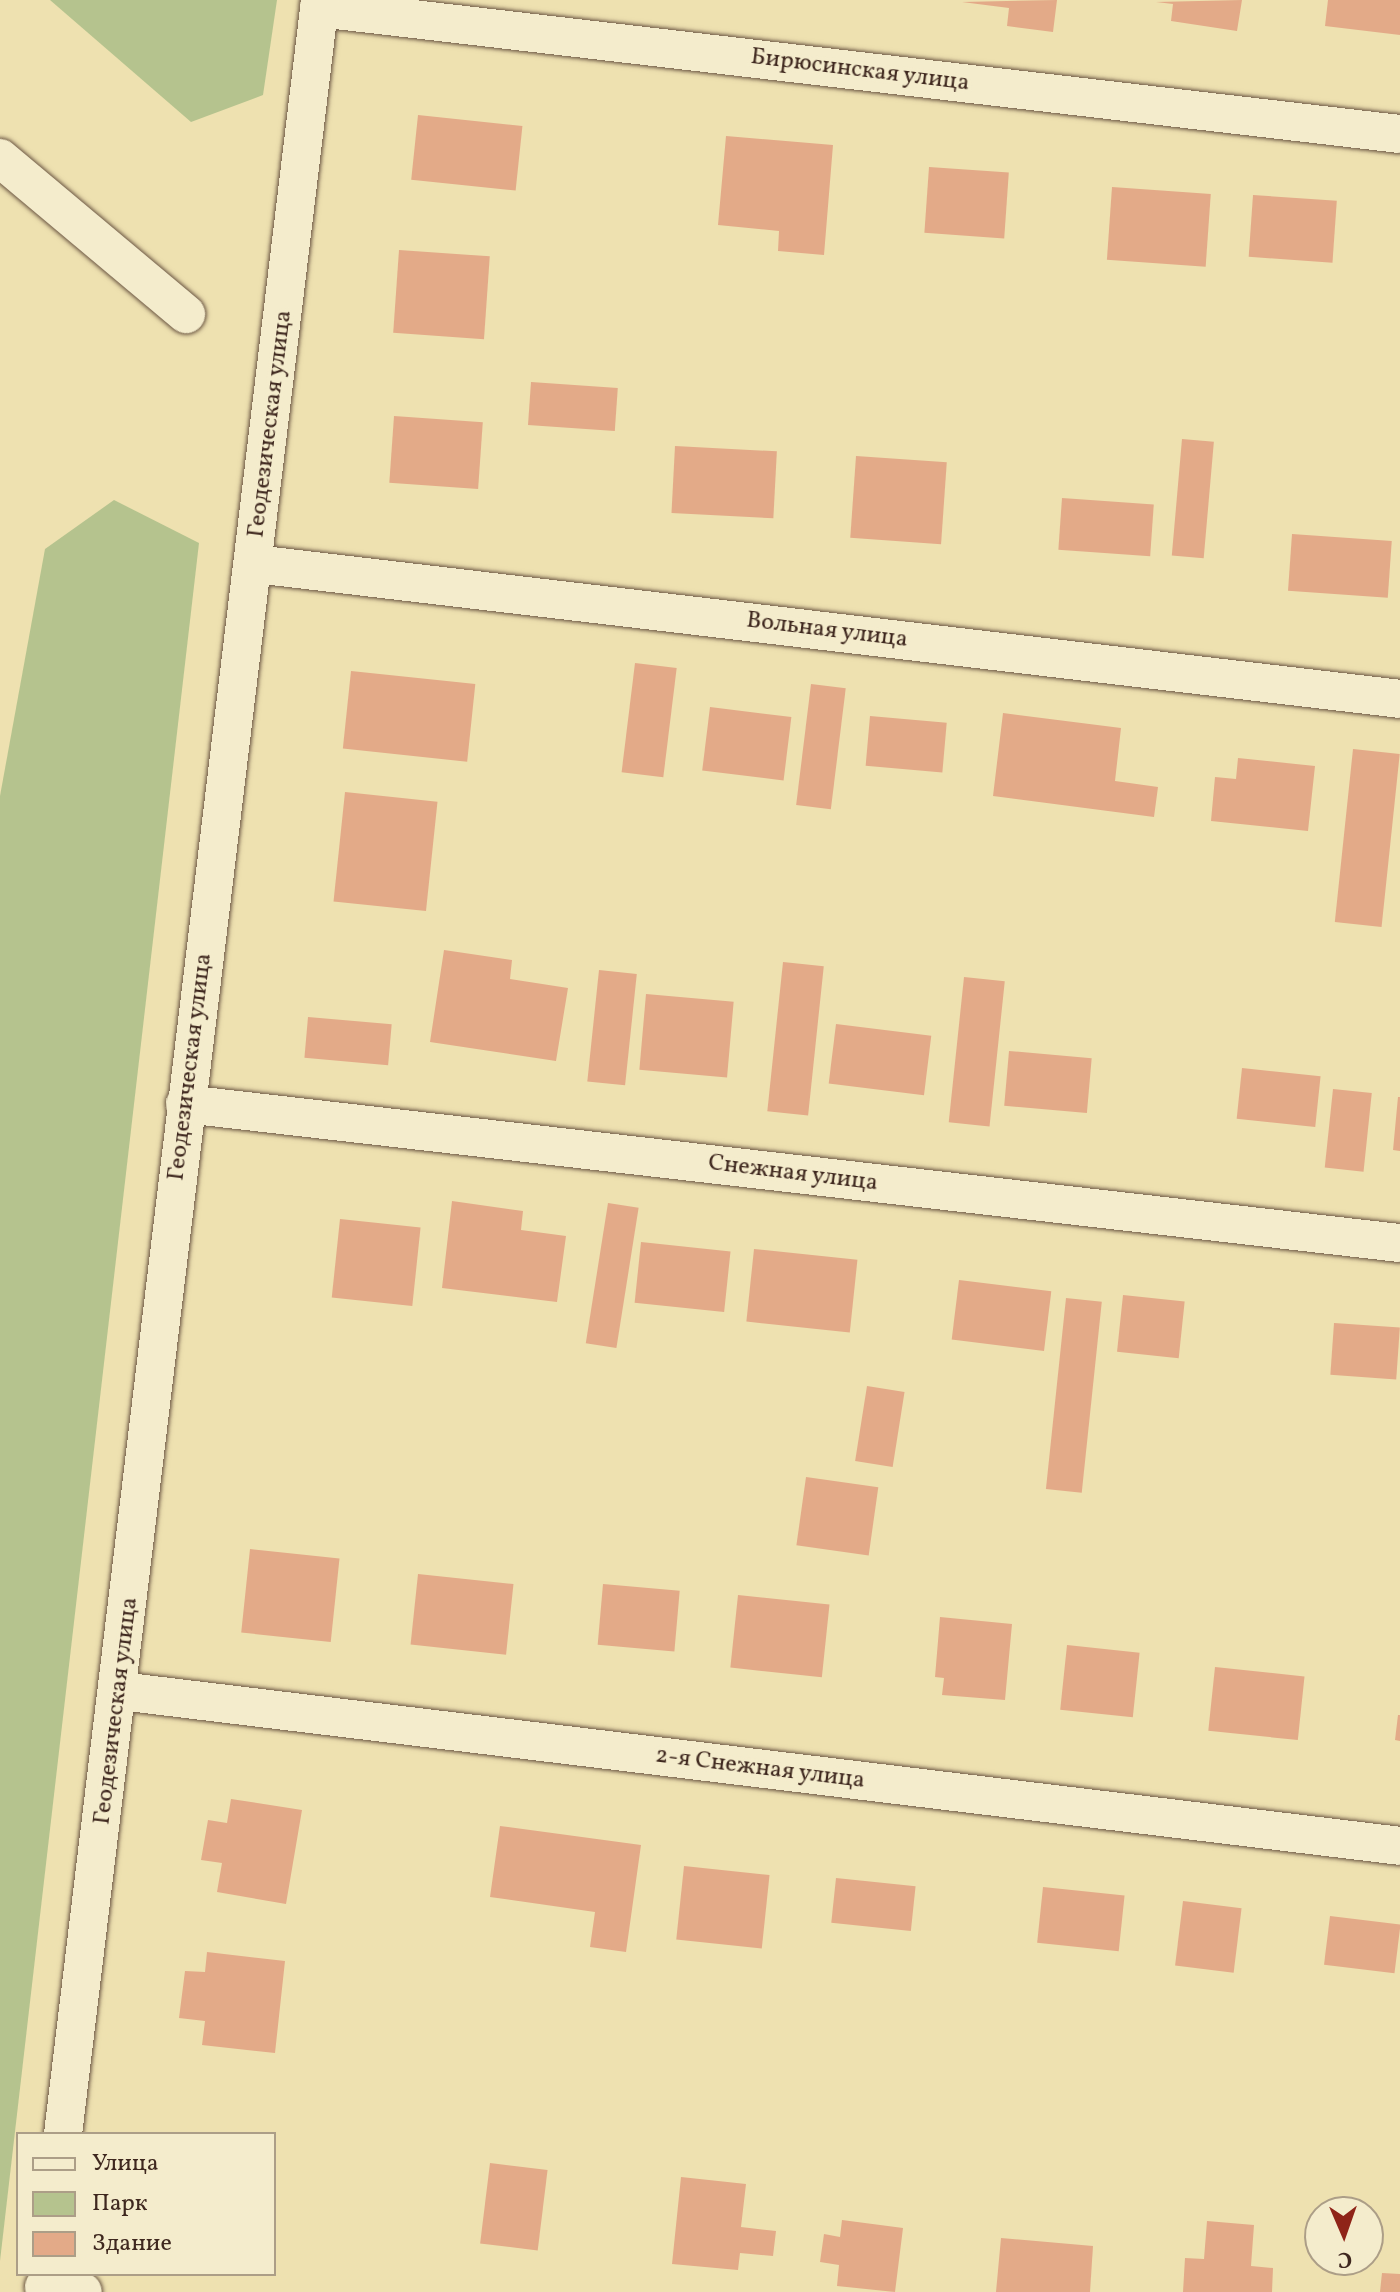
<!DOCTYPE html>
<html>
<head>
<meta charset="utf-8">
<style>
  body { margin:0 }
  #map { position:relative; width:1400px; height:2292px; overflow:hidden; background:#eee1b0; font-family:Vollkorn,serif }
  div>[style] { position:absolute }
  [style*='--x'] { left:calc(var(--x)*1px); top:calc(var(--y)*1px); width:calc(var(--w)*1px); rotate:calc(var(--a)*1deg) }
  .green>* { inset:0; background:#b5c38e }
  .building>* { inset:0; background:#e3aa88; transform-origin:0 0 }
  .roads { filter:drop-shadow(0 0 2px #6b5643) drop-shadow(0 0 2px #6b5643) }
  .minor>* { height:38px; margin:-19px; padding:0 19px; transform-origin:19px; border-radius:19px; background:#f4eccc }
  span { translate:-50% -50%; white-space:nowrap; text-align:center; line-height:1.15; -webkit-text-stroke:7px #f4eccc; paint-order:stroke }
  .street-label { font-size:24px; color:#3f281f }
  .legend { position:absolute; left:16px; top:2132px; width:260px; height:144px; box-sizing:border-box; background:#f4eccc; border:2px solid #ac9e87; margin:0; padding:10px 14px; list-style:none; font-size:24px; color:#3f281f }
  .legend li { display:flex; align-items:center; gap:16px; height:40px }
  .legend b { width:40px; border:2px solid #ac9e87 }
  .north { position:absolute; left:1304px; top:2196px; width:80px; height:80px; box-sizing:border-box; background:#f4eccc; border:2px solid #ac9e87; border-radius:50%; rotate:178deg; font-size:22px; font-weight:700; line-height:32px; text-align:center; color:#3f281f }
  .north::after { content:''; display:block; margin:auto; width:28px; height:36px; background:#8f2418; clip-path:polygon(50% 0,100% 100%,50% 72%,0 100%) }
</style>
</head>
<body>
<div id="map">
  <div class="green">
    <div style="clip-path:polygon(50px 0,277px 0,263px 95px,191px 122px)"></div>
    <div style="clip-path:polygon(114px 500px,199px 543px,0 2261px,0 796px,45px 549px)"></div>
  </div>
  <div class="building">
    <div style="clip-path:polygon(1057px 0,1053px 32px,1007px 26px,1009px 8px,962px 2px)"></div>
    <div style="clip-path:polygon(1242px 0,1237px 31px,1171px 21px,1173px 4px,1156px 2px)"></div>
    <div style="clip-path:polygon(1328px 0,1400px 0,1400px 35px,1325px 26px)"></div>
    <div style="left:418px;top:115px;width:105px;height:65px;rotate:6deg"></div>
    <div style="clip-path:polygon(726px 136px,833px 145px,824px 255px,778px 251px,779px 231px,718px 225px)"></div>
    <div style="left:929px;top:167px;width:80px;height:66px;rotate:4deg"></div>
    <div style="left:1112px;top:187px;width:99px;height:73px;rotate:4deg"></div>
    <div style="left:1253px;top:195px;width:84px;height:62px;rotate:4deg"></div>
    <div style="left:399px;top:250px;width:91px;height:83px;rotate:4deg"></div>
    <div style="left:531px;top:382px;width:87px;height:43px;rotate:4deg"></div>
    <div style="left:394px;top:416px;width:89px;height:67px;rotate:4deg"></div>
    <div style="left:1182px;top:439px;width:32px;height:117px;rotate:5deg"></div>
    <div style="left:675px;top:446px;width:102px;height:67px;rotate:3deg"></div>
    <div style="left:856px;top:456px;width:91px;height:82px;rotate:4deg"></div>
    <div style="left:1062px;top:498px;width:92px;height:52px;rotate:4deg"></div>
    <div style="left:1292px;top:534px;width:100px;height:57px;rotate:4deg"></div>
    <div style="left:635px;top:663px;width:42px;height:110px;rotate:7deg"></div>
    <div style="left:351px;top:671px;width:125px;height:78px;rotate:6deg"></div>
    <div style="left:811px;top:684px;width:35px;height:122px;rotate:7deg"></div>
    <div style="left:710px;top:707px;width:82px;height:64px;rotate:7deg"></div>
    <div style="clip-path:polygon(1003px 713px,1121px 728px,1115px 781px,1158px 787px,1154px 817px,993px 796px)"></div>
    <div style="left:870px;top:716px;width:77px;height:50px;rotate:5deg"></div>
    <div style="left:1353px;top:749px;width:47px;height:174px;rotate:6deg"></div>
    <div style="clip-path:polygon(1238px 758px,1315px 766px,1308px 831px,1211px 821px,1215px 777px,1236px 779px)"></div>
    <div style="left:345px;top:792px;width:93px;height:110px;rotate:6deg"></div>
    <div style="clip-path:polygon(444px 950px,512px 960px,510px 979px,568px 988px,556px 1061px,430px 1042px)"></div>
    <div style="left:783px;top:962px;width:41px;height:150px;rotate:6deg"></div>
    <div style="left:599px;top:970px;width:38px;height:112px;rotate:6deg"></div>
    <div style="left:964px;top:977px;width:41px;height:146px;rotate:6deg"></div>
    <div style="left:646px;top:994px;width:88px;height:76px;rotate:5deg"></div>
    <div style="left:308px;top:1017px;width:84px;height:41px;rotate:5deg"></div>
    <div style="left:836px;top:1024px;width:96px;height:60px;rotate:7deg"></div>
    <div style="left:1009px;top:1051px;width:83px;height:55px;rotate:5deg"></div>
    <div style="left:1242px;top:1068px;width:79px;height:51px;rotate:6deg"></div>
    <div style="left:1333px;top:1089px;width:39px;height:79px;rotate:6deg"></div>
    <div style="clip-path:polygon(1398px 1097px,1400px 1097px,1400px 1151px,1393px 1150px)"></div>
    <div style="clip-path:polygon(452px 1201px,523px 1211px,521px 1230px,566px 1236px,557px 1302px,442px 1288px)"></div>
    <div style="left:608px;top:1203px;width:31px;height:142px;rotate:9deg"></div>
    <div style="left:340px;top:1219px;width:81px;height:79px;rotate:6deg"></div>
    <div style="left:641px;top:1242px;width:90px;height:61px;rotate:6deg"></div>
    <div style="left:754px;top:1249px;width:104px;height:73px;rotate:6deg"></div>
    <div style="left:959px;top:1280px;width:93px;height:60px;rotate:7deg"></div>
    <div style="left:1123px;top:1295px;width:62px;height:57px;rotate:6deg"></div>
    <div style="left:1066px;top:1298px;width:36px;height:192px;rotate:6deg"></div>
    <div style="left:1334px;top:1323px;width:66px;height:52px;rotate:4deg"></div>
    <div style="left:867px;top:1386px;width:38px;height:76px;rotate:9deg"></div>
    <div style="left:806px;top:1477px;width:73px;height:69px;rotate:8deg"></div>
    <div style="left:250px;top:1549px;width:90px;height:84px;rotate:6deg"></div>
    <div style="left:418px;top:1574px;width:96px;height:71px;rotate:6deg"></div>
    <div style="left:603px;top:1584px;width:77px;height:61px;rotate:5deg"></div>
    <div style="left:738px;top:1595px;width:92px;height:73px;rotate:6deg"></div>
    <div style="clip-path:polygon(940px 1617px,1012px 1624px,1005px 1700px,942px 1695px,944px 1678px,935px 1677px)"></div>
    <div style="left:1067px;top:1645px;width:73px;height:65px;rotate:6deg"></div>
    <div style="left:1215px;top:1667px;width:90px;height:64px;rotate:6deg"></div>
    <div style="clip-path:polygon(1398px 1715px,1400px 1715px,1400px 1741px,1395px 1740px)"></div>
    <div style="clip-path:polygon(231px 1799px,302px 1810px,286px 1904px,217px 1892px,222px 1863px,201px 1860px,208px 1820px,227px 1823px)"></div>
    <div style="clip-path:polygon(500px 1826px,641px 1845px,626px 1952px,590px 1947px,595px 1912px,490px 1897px)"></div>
    <div style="left:684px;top:1866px;width:86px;height:74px;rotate:6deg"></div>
    <div style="left:836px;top:1878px;width:80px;height:45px;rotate:6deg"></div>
    <div style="left:1043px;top:1887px;width:82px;height:56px;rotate:6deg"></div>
    <div style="left:1183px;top:1901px;width:59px;height:65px;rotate:7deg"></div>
    <div style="left:1330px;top:1916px;width:71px;height:49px;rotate:7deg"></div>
    <div style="clip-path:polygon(207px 1952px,285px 1961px,275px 2053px,202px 2045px,205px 2021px,179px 2018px,185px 1971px,205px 1972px)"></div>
    <div style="left:490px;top:2163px;width:58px;height:81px;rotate:7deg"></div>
    <div style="clip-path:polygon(681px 2177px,746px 2184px,741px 2227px,776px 2231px,773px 2256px,740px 2253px,738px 2270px,672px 2264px)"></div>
    <div style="clip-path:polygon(842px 2220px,903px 2228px,895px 2292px,837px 2286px,839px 2265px,820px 2262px,824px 2234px,840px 2237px)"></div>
    <div style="clip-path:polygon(1207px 2221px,1254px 2225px,1251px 2266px,1273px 2268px,1272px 2292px,1183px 2292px,1185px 2258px,1204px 2259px)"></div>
    <div style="clip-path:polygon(1001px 2238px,1093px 2246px,1090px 2292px,996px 2292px)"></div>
    <div style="clip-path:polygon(1382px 2273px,1400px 2274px,1400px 2292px,1380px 2292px)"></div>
  </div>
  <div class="roads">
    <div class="minor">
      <div style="--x:319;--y:8;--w:1088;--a:6.65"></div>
      <div style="--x:0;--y:158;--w:243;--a:40"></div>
      <div style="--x:255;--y:564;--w:1153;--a:6.72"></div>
      <div style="--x:185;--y:1104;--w:1223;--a:6.53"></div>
      <div style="--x:120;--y:1691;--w:1289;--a:6.9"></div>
      <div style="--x:63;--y:2134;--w:2149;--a:-83.13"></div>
      <div style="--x:44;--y:2287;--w:39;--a:7"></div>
    </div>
  </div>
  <div class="street-label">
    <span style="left:860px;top:71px;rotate:7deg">Бирюсинская улица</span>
    <span style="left:271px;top:424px;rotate:-83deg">Геодезическая улица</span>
    <span style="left:827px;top:631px;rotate:7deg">Вольная улица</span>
    <span style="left:191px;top:1067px;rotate:-83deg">Геодезическая улица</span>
    <span style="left:793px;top:1174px;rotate:7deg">Снежная улица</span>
    <span style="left:117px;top:1711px;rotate:-83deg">Геодезическая улица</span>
    <span style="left:760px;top:1769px;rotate:7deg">2-я Снежная улица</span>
  </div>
  <ul class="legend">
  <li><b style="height:10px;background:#f4eccc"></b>Улица</li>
  <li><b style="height:22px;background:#b5c38e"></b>Парк</li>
  <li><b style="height:22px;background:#e3aa88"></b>Здание</li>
  </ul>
  <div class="north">С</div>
</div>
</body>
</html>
